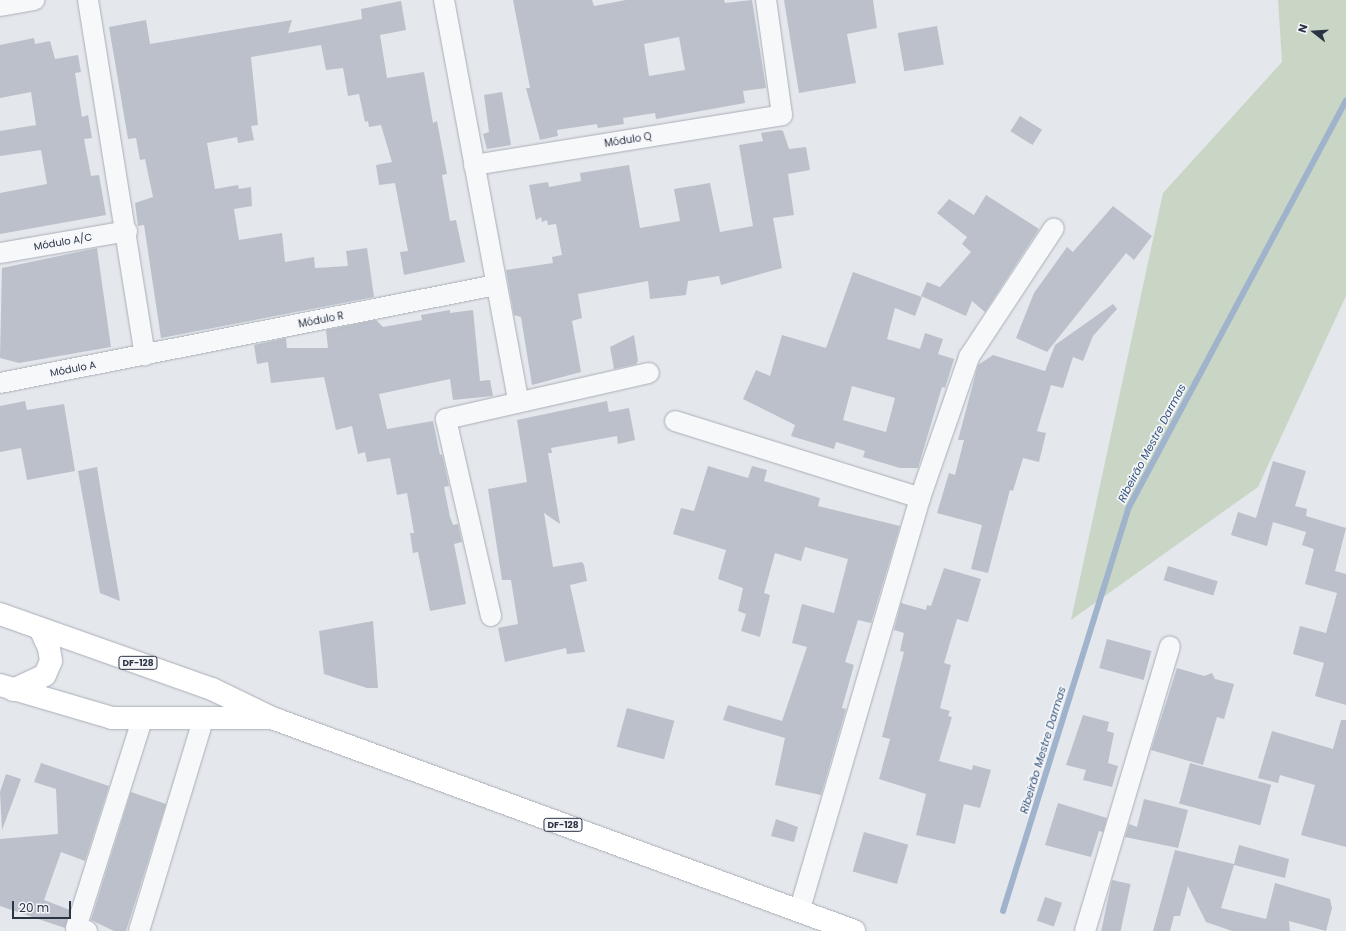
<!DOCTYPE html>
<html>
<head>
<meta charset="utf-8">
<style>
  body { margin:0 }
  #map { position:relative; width:1346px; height:931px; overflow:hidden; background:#e4e7ec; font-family:Poppins,sans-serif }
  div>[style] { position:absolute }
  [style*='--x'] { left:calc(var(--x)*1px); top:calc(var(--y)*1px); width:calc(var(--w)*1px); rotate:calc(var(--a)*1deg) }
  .green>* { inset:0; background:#c9d6c5 }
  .stream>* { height:6px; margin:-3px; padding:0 3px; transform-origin:3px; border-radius:3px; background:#9fb4cc }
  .building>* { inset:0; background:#bbc0ca; transform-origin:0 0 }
  .roads { filter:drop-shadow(0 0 1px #a9aeb7) drop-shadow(0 0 1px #a9aeb7) }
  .minor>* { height:20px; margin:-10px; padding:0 10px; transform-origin:10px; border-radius:10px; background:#f7f8fa }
  .major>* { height:22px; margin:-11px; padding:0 11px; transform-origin:11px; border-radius:11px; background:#fff }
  span { translate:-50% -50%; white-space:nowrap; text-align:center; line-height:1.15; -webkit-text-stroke:3.5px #f4f6f9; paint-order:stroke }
  .shield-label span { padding:1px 3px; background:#f4f6f9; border:1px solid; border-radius:3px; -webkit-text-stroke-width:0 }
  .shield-label { font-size:9px; color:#2b3445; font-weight:700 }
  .street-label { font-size:10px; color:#2b3445 }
  .water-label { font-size:11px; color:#34527a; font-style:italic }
  .north { position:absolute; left:1294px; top:12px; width:40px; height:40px; -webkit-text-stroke:3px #f4f6f9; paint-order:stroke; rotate:287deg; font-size:11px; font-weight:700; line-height:16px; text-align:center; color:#2b3445 }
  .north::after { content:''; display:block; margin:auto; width:14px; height:18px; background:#2b3445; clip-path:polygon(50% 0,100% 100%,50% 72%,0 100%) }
  .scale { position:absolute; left:12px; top:901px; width:59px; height:18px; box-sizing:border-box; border:2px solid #2b3445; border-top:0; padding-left:5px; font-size:12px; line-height:14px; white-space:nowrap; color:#2b3445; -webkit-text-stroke:3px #f4f6f9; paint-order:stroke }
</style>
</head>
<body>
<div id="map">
  <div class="green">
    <div style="clip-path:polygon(1278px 0,1346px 0,1346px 296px,1258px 487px,1071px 620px,1163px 193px,1282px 62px)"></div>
  </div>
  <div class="stream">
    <div style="--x:1003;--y:911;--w:423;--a:-72.7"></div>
    <div style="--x:1129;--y:507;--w:461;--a:-61.9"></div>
  </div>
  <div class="building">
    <div style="clip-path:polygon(evenodd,513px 0,592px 0,594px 6px,626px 0,724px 0,725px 3px,752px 0,766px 88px,743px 91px,745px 103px,656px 119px,655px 113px,623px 118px,624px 124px,598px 128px,597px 124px,557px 130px,558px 136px,540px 140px,526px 88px,530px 88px,513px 0,679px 37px,685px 70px,649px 76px,644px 44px,679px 37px)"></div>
    <div style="clip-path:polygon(784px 0,873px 0,877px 28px,847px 34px,856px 83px,799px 93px)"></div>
    <div style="clip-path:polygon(401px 1px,406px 30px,380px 35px,387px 78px,424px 72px,433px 123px,437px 121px,447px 174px,442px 175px,450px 221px,456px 220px,465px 262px,404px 275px,400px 252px,408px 251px,395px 183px,379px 185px,376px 165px,392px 162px,381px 125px,369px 127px,368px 121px,365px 122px,359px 94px,348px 96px,343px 68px,326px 70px,321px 45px,251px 57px,258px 125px,251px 126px,254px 140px,238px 143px,237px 137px,207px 143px,215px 189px,238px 185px,239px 189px,251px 187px,252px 206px,234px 209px,239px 240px,282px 233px,285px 262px,314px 257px,315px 268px,348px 266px,346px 251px,367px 248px,374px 297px,161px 338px,144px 225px,138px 226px,135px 203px,153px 197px,145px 159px,140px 160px,136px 138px,128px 139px,109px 27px,146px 20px,150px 44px,292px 20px,288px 33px,362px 19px,361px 9px)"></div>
    <div style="left:937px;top:26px;width:39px;height:40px;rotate:80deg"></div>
    <div style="clip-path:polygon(34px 38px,35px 44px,50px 41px,55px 59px,78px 55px,81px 72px,75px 73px,82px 117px,88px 115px,92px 138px,84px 139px,91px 176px,99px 175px,106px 215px,0 234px,0 193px,47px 184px,41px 150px,0 156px,0 131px,36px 125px,31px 92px,0 98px,0 45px)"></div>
    <div style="clip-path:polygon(502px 92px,511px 145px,487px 149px,483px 134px,489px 132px,484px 95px)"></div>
    <div style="left:1020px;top:116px;width:26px;height:18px;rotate:32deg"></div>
    <div style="clip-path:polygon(780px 130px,783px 131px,789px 149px,806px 147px,810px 170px,788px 174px,794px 215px,773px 218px,782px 268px,721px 285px,719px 276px,688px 281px,686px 295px,650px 299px,648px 281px,578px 294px,582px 318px,572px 321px,581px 372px,532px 385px,521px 317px,514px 315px,506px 270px,553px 263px,552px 257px,562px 255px,556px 224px,548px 225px,547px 220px,542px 222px,541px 217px,536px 220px,529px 185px,548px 182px,549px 187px,581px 181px,580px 173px,629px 165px,640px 228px,680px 221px,674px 189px,710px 183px,720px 232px,753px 226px,739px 145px,763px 141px,761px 133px)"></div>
    <div style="clip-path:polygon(986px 195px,1039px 229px,985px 312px,972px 301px,966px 316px,921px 296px,927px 282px,940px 287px,971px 252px,962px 244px,967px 237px,937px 213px,949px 199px,974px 215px)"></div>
    <div style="clip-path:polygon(1113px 206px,1152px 236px,1134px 260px,1126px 253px,1047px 352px,1016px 338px,1034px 293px,1067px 247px,1073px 252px)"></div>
    <div style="clip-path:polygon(97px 248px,111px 347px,19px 363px,0 358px,2px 268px)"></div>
    <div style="clip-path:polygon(evenodd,853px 272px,922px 297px,915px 316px,895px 308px,887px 339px,920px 349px,925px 333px,943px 339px,938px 354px,954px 359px,945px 388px,942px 387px,918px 468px,900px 468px,863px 457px,865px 451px,836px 442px,834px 449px,791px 436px,795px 425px,743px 399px,756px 370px,770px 376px,782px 335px,826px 348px,853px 272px,852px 386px,895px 398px,886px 432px,843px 420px,852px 386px)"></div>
    <div style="clip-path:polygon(1113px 304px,1117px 309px,1093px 336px,1083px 361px,1073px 357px,1063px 388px,1051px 385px,1037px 431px,1046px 433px,1039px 462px,1023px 458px,1013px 491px,1010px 490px,988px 573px,971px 569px,982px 525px,937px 513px,949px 473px,955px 475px,964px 440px,958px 440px,978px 365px,993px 355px,1045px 371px,1055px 345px)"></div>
    <div style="clip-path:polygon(450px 310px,450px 313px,473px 310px,480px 381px,490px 380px,493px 396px,453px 400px,450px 379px,379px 394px,387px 429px,433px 421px,440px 455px,442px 454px,449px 486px,444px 487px,450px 517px,453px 525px,458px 524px,462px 542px,454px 544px,466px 604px,430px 611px,418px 552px,413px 553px,410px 533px,414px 533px,407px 493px,397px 495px,390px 458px,367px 462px,365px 452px,358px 454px,352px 426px,336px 430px,324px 377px,271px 383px,268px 362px,257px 364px,254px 345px,286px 338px,287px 348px,328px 348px,326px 330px,376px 320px,383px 327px,422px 320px,421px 315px)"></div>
    <div style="clip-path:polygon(634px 335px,638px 361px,636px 364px,614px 369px,610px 347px)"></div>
    <div style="clip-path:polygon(25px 401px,27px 410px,64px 404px,75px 471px,27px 480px,21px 448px,0 452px,0 406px)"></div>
    <div style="clip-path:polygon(607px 401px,609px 412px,629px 408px,635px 440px,618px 444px,617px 436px,551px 448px,552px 453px,548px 453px,560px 524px,544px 513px,553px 567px,582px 562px,584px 565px,587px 581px,570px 585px,585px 652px,567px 654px,566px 648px,505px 662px,498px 628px,518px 624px,511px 580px,502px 580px,488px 489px,527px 482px,517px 420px)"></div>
    <div style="clip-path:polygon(1273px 461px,1306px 471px,1295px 506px,1307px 509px,1306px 516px,1346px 528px,1335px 571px,1346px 574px,1346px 705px,1315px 696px,1324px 663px,1293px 654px,1300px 626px,1326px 633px,1337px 593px,1305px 584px,1314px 549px,1302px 545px,1306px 532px,1273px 522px,1267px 546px,1231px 535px,1238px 512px,1256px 518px)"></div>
    <div style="clip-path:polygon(708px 466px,748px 478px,752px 466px,767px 470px,764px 481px,820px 498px,818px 506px,900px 526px,871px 623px,858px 620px,845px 662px,854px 665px,842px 708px,846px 709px,821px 795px,775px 785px,785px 738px,723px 720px,728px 705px,782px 721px,807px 647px,792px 643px,802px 604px,834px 613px,848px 559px,805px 547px,801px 561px,775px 553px,764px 593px,770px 595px,760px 637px,741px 631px,746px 614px,738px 611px,743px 588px,718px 579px,726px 550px,673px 534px,681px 508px,694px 511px)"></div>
    <div style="clip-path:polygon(97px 467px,104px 510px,120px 601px,100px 593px,78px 471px)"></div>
    <div style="left:1168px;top:566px;width:52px;height:15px;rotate:17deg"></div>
    <div style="clip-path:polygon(944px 568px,981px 579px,968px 622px,957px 619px,944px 663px,951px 665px,940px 708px,950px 711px,948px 716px,952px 717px,939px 761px,972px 770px,973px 765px,991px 770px,980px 808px,964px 804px,955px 844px,916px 835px,926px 794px,879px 779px,890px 739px,882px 737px,904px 652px,900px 651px,904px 633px,894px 630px,901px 603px,926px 610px,927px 605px,931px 606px)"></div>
    <div style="clip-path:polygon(373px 621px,378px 688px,367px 688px,324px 674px,319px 631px)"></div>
    <div style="left:1107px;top:639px;width:46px;height:30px;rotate:15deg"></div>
    <div style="clip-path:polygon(1177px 668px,1204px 676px,1212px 673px,1215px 679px,1234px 684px,1224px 719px,1217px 717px,1203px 765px,1151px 750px)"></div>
    <div style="left:627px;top:708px;width:49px;height:40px;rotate:15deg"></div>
    <div style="clip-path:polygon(1083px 715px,1109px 722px,1107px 731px,1114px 733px,1108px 763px,1118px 766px,1112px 787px,1083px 780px,1086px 770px,1066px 765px)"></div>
    <div style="clip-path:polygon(1341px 720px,1346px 720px,1346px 847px,1301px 835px,1315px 785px,1280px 775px,1278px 783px,1258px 778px,1272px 731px,1333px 749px)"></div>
    <div style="clip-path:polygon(41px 763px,109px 786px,85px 861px,61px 852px,44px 900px,70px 910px,65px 928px,0 906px,0 839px,58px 834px,56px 789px,34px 782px)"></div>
    <div style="left:1190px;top:763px;width:84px;height:42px;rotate:15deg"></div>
    <div style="clip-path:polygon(6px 774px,21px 779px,2px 830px,0 792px)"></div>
    <div style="clip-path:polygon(131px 792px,166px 804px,126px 931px,114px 931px,91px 920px)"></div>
    <div style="clip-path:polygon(1144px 799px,1188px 810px,1178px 848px,1125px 837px,1129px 824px,1137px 827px)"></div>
    <div style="clip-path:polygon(1058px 803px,1107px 818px,1103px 832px,1099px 831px,1091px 857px,1045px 845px)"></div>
    <div style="clip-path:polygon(776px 819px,798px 827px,794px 842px,771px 836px)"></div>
    <div style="left:864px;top:832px;width:46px;height:41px;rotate:16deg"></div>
    <div style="clip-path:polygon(1239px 845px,1289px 859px,1285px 878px,1234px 865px,1221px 908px,1266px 919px,1275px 883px,1330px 899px,1332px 908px,1326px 931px,1289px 921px,1290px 931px,1232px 931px,1206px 922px,1188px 886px,1180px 916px,1174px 916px,1170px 931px,1153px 931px,1175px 850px,1234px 864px)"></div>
    <div style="left:1112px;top:880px;width:19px;height:53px;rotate:12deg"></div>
    <div style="left:1045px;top:897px;width:18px;height:25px;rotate:19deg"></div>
  </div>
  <div class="roads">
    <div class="minor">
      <div style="--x:88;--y:0;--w:360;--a:80.9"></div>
      <div style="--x:444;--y:0;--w:408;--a:79.5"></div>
      <div style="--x:0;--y:6;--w:35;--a:-10"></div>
      <div style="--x:474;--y:165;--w:312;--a:-9.2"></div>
      <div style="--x:782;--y:115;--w:116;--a:-97.9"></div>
      <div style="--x:0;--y:253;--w:129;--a:-9.8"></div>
      <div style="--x:0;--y:383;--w:506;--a:-11.18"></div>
      <div style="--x:675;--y:421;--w:257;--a:17.4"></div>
      <div style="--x:491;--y:616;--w:202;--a:-102.9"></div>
      <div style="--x:446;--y:419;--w:208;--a:-12.8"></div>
      <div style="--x:799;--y:912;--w:431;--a:-73.7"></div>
      <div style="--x:920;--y:498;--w:149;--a:-70.8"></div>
      <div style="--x:969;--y:357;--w:154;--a:-56.6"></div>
      <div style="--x:87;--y:931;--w:11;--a:-165"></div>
      <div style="--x:76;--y:928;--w:218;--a:-72.4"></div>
      <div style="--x:139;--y:931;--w:220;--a:-73.1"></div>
      <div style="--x:1085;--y:931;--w:297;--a:-73.4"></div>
    </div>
    <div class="major">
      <div style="--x:0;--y:614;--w:225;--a:19.5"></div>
      <div style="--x:212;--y:689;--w:67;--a:25.8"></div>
      <div style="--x:272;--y:718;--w:620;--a:20.1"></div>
      <div style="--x:0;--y:685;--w:117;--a:16.4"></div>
      <div style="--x:112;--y:718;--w:157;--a:0"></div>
      <div style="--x:13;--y:690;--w:35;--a:-25"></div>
      <div style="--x:45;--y:675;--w:15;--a:-67"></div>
      <div style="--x:51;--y:661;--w:13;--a:-99"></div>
      <div style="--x:49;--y:648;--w:21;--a:-115"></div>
    </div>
  </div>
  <div class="shield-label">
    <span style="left:138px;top:663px">DF-128</span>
    <span style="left:563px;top:825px">DF-128</span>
  </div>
  <div class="street-label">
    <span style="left:628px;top:140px;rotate:-9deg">Módulo Q</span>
    <span style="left:63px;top:242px;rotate:-10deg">Módulo A/C</span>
    <span style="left:321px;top:320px;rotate:-11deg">Módulo R</span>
    <span style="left:73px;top:369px;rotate:-11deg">Módulo A</span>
  </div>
  <div class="water-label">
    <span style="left:1152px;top:443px;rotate:-62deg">Ribeirão Mestre Darmas</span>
    <span style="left:1043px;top:750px;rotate:-73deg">Ribeirão Mestre Darmas</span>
  </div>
  <div class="north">N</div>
  <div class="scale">20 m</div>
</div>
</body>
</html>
